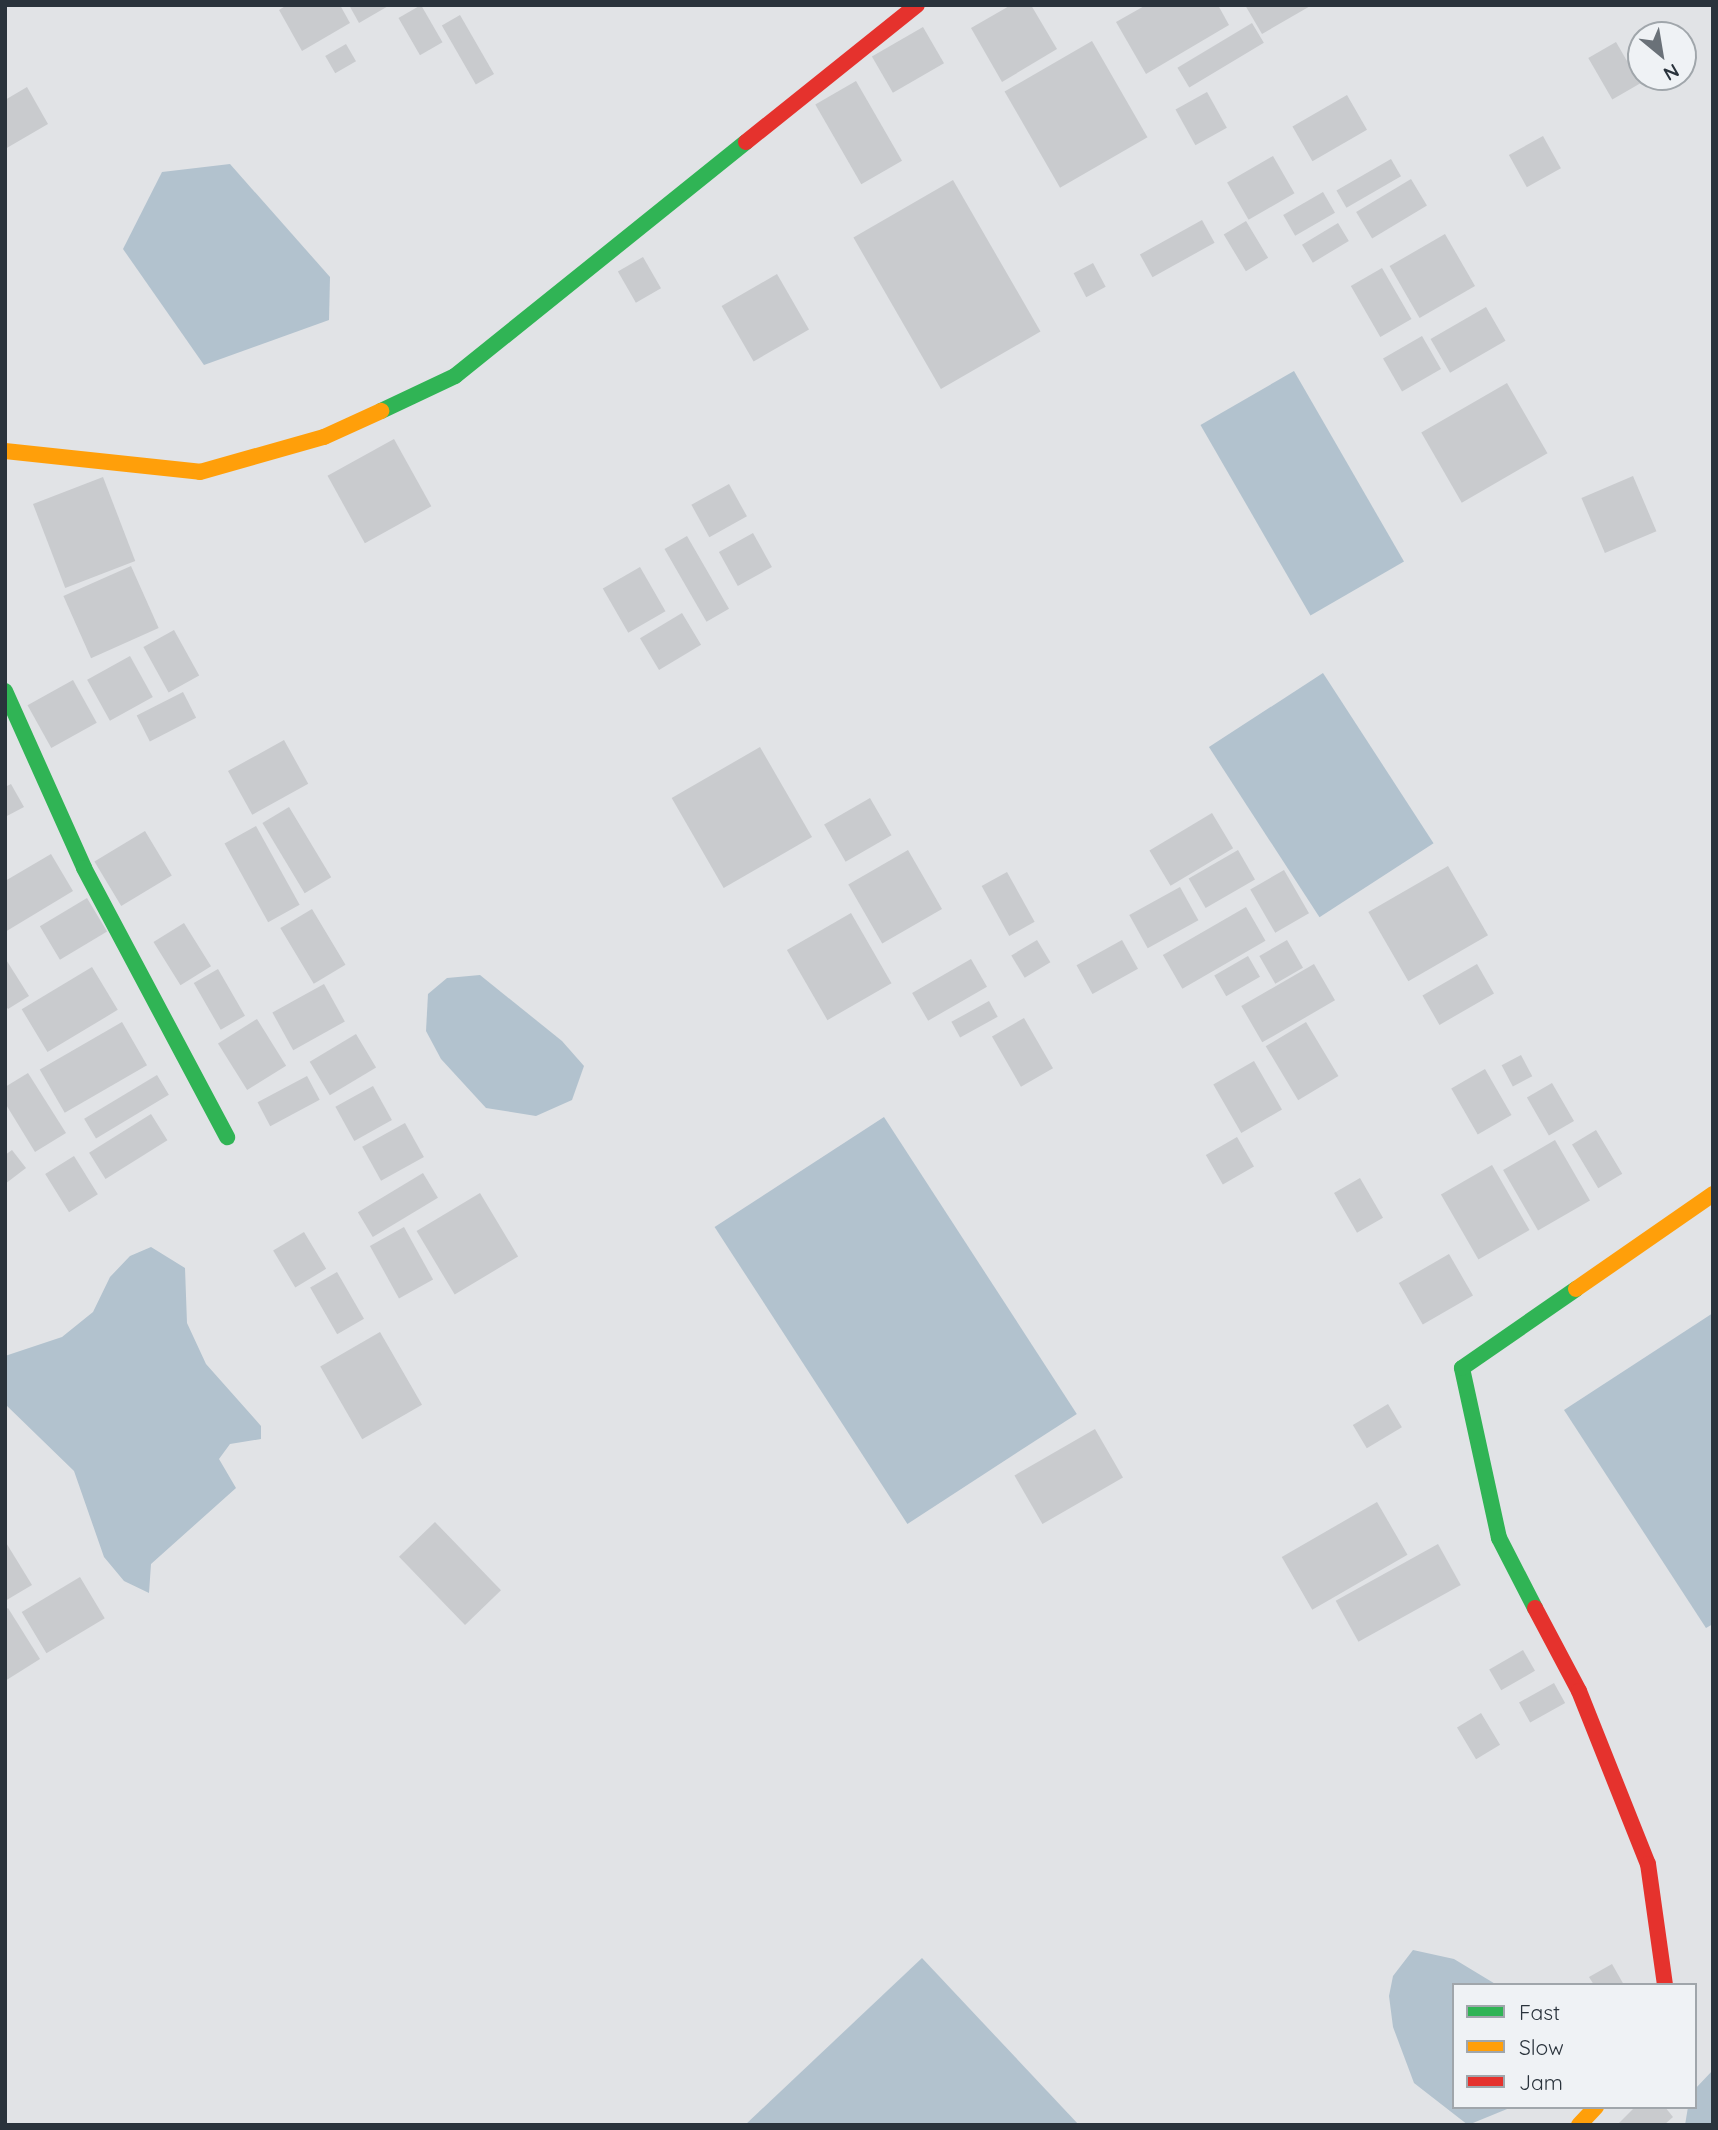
<!DOCTYPE html>
<html>
<head>
<meta charset="utf-8">
<style>
  body { margin:0 }
  #map { position:relative; width:1718px; height:2130px; overflow:hidden; background:#e1e3e6; font-family:Quicksand,sans-serif }
  div>[style] { position:absolute }
  [style*='--x'] { left:calc(var(--x)*1px); top:calc(var(--y)*1px); width:calc(var(--w)*1px); rotate:calc(var(--a)*1deg) }
  .water>* { inset:0; background:#b2c2ce; transform-origin:0 0 }
  .building>* { inset:0; background:#c9cbce; transform-origin:0 0 }
  .fast>* { height:16px; margin:-8px; padding:0 8px; transform-origin:8px; border-radius:8px; background:#30b455 }
  .slow>* { height:16px; margin:-8px; padding:0 8px; transform-origin:8px; border-radius:8px; background:#ff9f0a }
  .jam>* { height:16px; margin:-8px; padding:0 8px; transform-origin:8px; border-radius:8px; background:#e5322d }
  span { translate:-50% -50%; white-space:nowrap; text-align:center; line-height:1.15; -webkit-text-stroke:5px #eff2f5; paint-order:stroke }
  .frame { position:absolute; inset:0; border:7px solid #2a333c; pointer-events:none }
  .legend { position:absolute; left:1452px; top:1983px; width:245px; height:126px; box-sizing:border-box; background:#eff2f5; border:2px solid #a0a6ab; margin:0; padding:9px 12px; list-style:none; font-size:21px; color:#2a333c }
  .legend li { display:flex; align-items:center; gap:14px; height:35px }
  .legend b { width:35px; border:2px solid #a0a6ab }
  .north { position:absolute; left:1627px; top:21px; width:70px; height:70px; box-sizing:border-box; background:#eff2f5; border:2px solid #a0a6ab; border-radius:50%; rotate:150deg; font-size:19px; font-weight:700; line-height:28px; text-align:center; color:#2a333c }
  .north::after { content:''; display:block; margin:auto; width:24px; height:32px; background:#6a7178; clip-path:polygon(50% 0,100% 100%,50% 72%,0 100%) }
</style>
</head>
<body>
<div id="map">
  <div class="water">
    <div style="clip-path:polygon(230px 164px,330px 277px,329px 320px,204px 365px,123px 249px,162px 172px)"></div>
    <div style="left:1294px;top:371px;width:220px;height:108px;rotate:60deg"></div>
    <div style="left:1323px;top:673px;width:203px;height:136px;rotate:57deg"></div>
    <div style="clip-path:polygon(480px 975px,562px 1041px,584px 1066px,572px 1100px,536px 1116px,486px 1108px,441px 1059px,426px 1031px,428px 994px,447px 978px)"></div>
    <div style="left:884px;top:1117px;width:354px;height:202px;rotate:57deg"></div>
    <div style="clip-path:polygon(151px 1247px,185px 1268px,187px 1323px,206px 1364px,261px 1426px,261px 1439px,230px 1444px,219px 1459px,236px 1488px,151px 1564px,149px 1593px,124px 1581px,104px 1557px,74px 1471px,5px 1404px,5px 1356px,62px 1337px,93px 1312px,110px 1277px,130px 1256px)"></div>
    <div style="clip-path:polygon(1713px 1313px,1713px 1624px,1706px 1628px,1564px 1410px)"></div>
    <div style="clip-path:polygon(1413px 1950px,1454px 1959px,1497px 1985px,1454px 1985px,1454px 2107px,1512px 2107px,1468px 2125px,1414px 2083px,1393px 2027px,1389px 1996px,1393px 1976px)"></div>
    <div style="clip-path:polygon(922px 1958px,1079px 2125px,745px 2125px)"></div>
    <div style="clip-path:polygon(1713px 2070px,1713px 2125px,1685px 2125px,1688px 2107px,1695px 2107px,1695px 2089px)"></div>
  </div>
  <div class="building">
    <div style="clip-path:polygon(287px 5px,340px 5px,350px 23px,302px 51px,279px 10px)"></div>
    <div style="clip-path:polygon(349px 5px,390px 5px,359px 23px)"></div>
    <div style="left:421px;top:5px;width:43px;height:26px;rotate:60deg"></div>
    <div style="clip-path:polygon(1011px 5px,1031px 5px,1057px 49px,1002px 82px,971px 28px)"></div>
    <div style="clip-path:polygon(1146px 5px,1218px 5px,1229px 25px,1146px 74px,1116px 22px)"></div>
    <div style="clip-path:polygon(1245px 5px,1312px 5px,1262px 34px)"></div>
    <div style="left:460px;top:15px;width:68px;height:21px;rotate:60deg"></div>
    <div style="left:1252px;top:23px;width:23px;height:87px;rotate:59deg"></div>
    <div style="left:923px;top:27px;width:42px;height:59px;rotate:60deg"></div>
    <div style="left:1092px;top:41px;width:111px;height:101px;rotate:60deg"></div>
    <div style="left:1616px;top:42px;width:48px;height:32px;rotate:60deg"></div>
    <div style="left:346px;top:44px;width:20px;height:24px;rotate:60deg"></div>
    <div style="left:856px;top:81px;width:92px;height:47px;rotate:60deg"></div>
    <div style="clip-path:polygon(27px 87px,48px 124px,5px 149px,5px 100px)"></div>
    <div style="left:1207px;top:92px;width:41px;height:36px;rotate:61deg"></div>
    <div style="left:1347px;top:95px;width:40px;height:63px;rotate:60deg"></div>
    <div style="left:1543px;top:136px;width:37px;height:39px;rotate:61deg"></div>
    <div style="left:1273px;top:156px;width:43px;height:53px;rotate:60deg"></div>
    <div style="left:1391px;top:159px;width:20px;height:63px;rotate:60deg"></div>
    <div style="left:1411px;top:179px;width:31px;height:64px;rotate:59deg"></div>
    <div style="left:953px;top:180px;width:175px;height:115px;rotate:60deg"></div>
    <div style="left:1323px;top:192px;width:24px;height:46px;rotate:60deg"></div>
    <div style="left:1202px;top:220px;width:26px;height:71px;rotate:61deg"></div>
    <div style="left:1246px;top:221px;width:43px;height:26px;rotate:59deg"></div>
    <div style="left:1338px;top:223px;width:21px;height:42px;rotate:59deg"></div>
    <div style="left:1445px;top:234px;width:60px;height:64px;rotate:60deg"></div>
    <div style="left:643px;top:257px;width:36px;height:29px;rotate:60deg"></div>
    <div style="left:1093px;top:263px;width:27px;height:22px;rotate:62deg"></div>
    <div style="left:1382px;top:268px;width:59px;height:36px;rotate:60deg"></div>
    <div style="left:777px;top:274px;width:64px;height:64px;rotate:60deg"></div>
    <div style="left:1486px;top:307px;width:39px;height:64px;rotate:60deg"></div>
    <div style="left:1422px;top:336px;width:38px;height:45px;rotate:60deg"></div>
    <div style="left:1507px;top:383px;width:81px;height:99px;rotate:60deg"></div>
    <div style="left:394px;top:439px;width:77px;height:76px;rotate:61deg"></div>
    <div style="left:1633px;top:476px;width:60px;height:56px;rotate:67deg"></div>
    <div style="left:103px;top:477px;width:90px;height:75px;rotate:69deg"></div>
    <div style="left:729px;top:484px;width:37px;height:43px;rotate:61deg"></div>
    <div style="left:753px;top:533px;width:39px;height:39px;rotate:61deg"></div>
    <div style="left:687px;top:536px;width:84px;height:26px;rotate:60deg"></div>
    <div style="left:131px;top:566px;width:68px;height:74px;rotate:66deg"></div>
    <div style="left:640px;top:567px;width:51px;height:43px;rotate:60deg"></div>
    <div style="left:682px;top:613px;width:37px;height:49px;rotate:59deg"></div>
    <div style="left:174px;top:630px;width:52px;height:35px;rotate:61deg"></div>
    <div style="left:130px;top:656px;width:47px;height:49px;rotate:61deg"></div>
    <div style="left:73px;top:680px;width:49px;height:52px;rotate:61deg"></div>
    <div style="left:183px;top:692px;width:29px;height:52px;rotate:63deg"></div>
    <div style="left:284px;top:740px;width:50px;height:64px;rotate:61deg"></div>
    <div style="left:760px;top:747px;width:104px;height:102px;rotate:60deg"></div>
    <div style="clip-path:polygon(11px 784px,24px 807px,5px 817px,5px 787px)"></div>
    <div style="left:870px;top:798px;width:43px;height:53px;rotate:60deg"></div>
    <div style="left:289px;top:807px;width:82px;height:31px;rotate:59deg"></div>
    <div style="left:1212px;top:813px;width:41px;height:73px;rotate:59deg"></div>
    <div style="left:256px;top:826px;width:90px;height:36px;rotate:61deg"></div>
    <div style="left:145px;top:831px;width:52px;height:59px;rotate:59deg"></div>
    <div style="left:908px;top:850px;width:68px;height:69px;rotate:60deg"></div>
    <div style="left:1238px;top:850px;width:34px;height:57px;rotate:60deg"></div>
    <div style="clip-path:polygon(51px 854px,73px 891px,5px 932px,5px 881px)"></div>
    <div style="left:1448px;top:866px;width:80px;height:92px;rotate:60deg"></div>
    <div style="left:1284px;top:870px;width:50px;height:39px;rotate:60deg"></div>
    <div style="left:1007px;top:872px;width:57px;height:29px;rotate:61deg"></div>
    <div style="left:1180px;top:887px;width:38px;height:58px;rotate:61deg"></div>
    <div style="left:87px;top:898px;width:39px;height:55px;rotate:59deg"></div>
    <div style="left:1246px;top:907px;width:39px;height:96px;rotate:60deg"></div>
    <div style="left:312px;top:909px;width:65px;height:37px;rotate:59deg"></div>
    <div style="left:851px;top:913px;width:81px;height:74px;rotate:60deg"></div>
    <div style="left:184px;top:923px;width:51px;height:36px;rotate:58deg"></div>
    <div style="left:1037px;top:940px;width:26px;height:30px;rotate:59deg"></div>
    <div style="left:1122px;top:940px;width:33px;height:52px;rotate:61deg"></div>
    <div style="left:1287px;top:940px;width:32px;height:32px;rotate:60deg"></div>
    <div style="left:1248px;top:956px;width:24px;height:39px;rotate:60deg"></div>
    <div style="clip-path:polygon(5px 958px,29px 996px,8px 1009px,5px 1005px)"></div>
    <div style="left:971px;top:959px;width:32px;height:68px;rotate:60deg"></div>
    <div style="left:1314px;top:964px;width:42px;height:84px;rotate:60deg"></div>
    <div style="left:1477px;top:964px;width:34px;height:63px;rotate:60deg"></div>
    <div style="left:92px;top:967px;width:50px;height:82px;rotate:59deg"></div>
    <div style="left:218px;top:969px;width:54px;height:28px;rotate:60deg"></div>
    <div style="left:324px;top:984px;width:43px;height:59px;rotate:61deg"></div>
    <div style="left:989px;top:1001px;width:18px;height:43px;rotate:61deg"></div>
    <div style="left:1024px;top:1018px;width:58px;height:37px;rotate:60deg"></div>
    <div style="left:257px;top:1019px;width:55px;height:46px;rotate:58deg"></div>
    <div style="left:122px;top:1022px;width:50px;height:95px;rotate:60deg"></div>
    <div style="left:1306px;top:1022px;width:63px;height:47px;rotate:59deg"></div>
    <div style="left:356px;top:1034px;width:39px;height:54px;rotate:59deg"></div>
    <div style="left:1521px;top:1055px;width:24px;height:22px;rotate:62deg"></div>
    <div style="left:1254px;top:1061px;width:56px;height:47px;rotate:60deg"></div>
    <div style="left:1485px;top:1069px;width:53px;height:39px;rotate:60deg"></div>
    <div style="clip-path:polygon(28px 1073px,66px 1133px,35px 1152px,5px 1103px,5px 1087px)"></div>
    <div style="left:157px;top:1075px;width:23px;height:85px;rotate:59deg"></div>
    <div style="left:307px;top:1076px;width:27px;height:56px;rotate:62deg"></div>
    <div style="left:1552px;top:1083px;width:44px;height:29px;rotate:60deg"></div>
    <div style="left:373px;top:1086px;width:39px;height:43px;rotate:61deg"></div>
    <div style="left:151px;top:1114px;width:31px;height:73px;rotate:58deg"></div>
    <div style="left:405px;top:1123px;width:39px;height:49px;rotate:61deg"></div>
    <div style="left:1596px;top:1130px;width:51px;height:28px;rotate:59deg"></div>
    <div style="left:1237px;top:1137px;width:34px;height:36px;rotate:60deg"></div>
    <div style="left:1555px;top:1140px;width:70px;height:60px;rotate:60deg"></div>
    <div style="clip-path:polygon(12px 1150px,26px 1168px,5px 1184px,5px 1155px)"></div>
    <div style="left:74px;top:1156px;width:45px;height:34px;rotate:58deg"></div>
    <div style="left:1492px;top:1165px;width:75px;height:59px;rotate:60deg"></div>
    <div style="left:423px;top:1173px;width:29px;height:76px;rotate:59deg"></div>
    <div style="left:1360px;top:1178px;width:46px;height:30px;rotate:60deg"></div>
    <div style="left:480px;top:1193px;width:74px;height:74px;rotate:59deg"></div>
    <div style="left:404px;top:1227px;width:60px;height:39px;rotate:61deg"></div>
    <div style="left:304px;top:1232px;width:43px;height:36px;rotate:59deg"></div>
    <div style="left:1449px;top:1254px;width:48px;height:58px;rotate:60deg"></div>
    <div style="left:337px;top:1272px;width:54px;height:31px;rotate:60deg"></div>
    <div style="left:380px;top:1332px;width:84px;height:69px;rotate:60deg"></div>
    <div style="left:1388px;top:1404px;width:27px;height:41px;rotate:59deg"></div>
    <div style="left:1095px;top:1429px;width:56px;height:93px;rotate:60deg"></div>
    <div style="left:1377px;top:1502px;width:61px;height:110px;rotate:60deg"></div>
    <div style="left:435px;top:1522px;width:95px;height:50px;rotate:46deg"></div>
    <div style="clip-path:polygon(5px 1541px,32px 1585px,5px 1601px)"></div>
    <div style="left:1438px;top:1544px;width:47px;height:117px;rotate:61deg"></div>
    <div style="left:80px;top:1577px;width:48px;height:68px;rotate:59deg"></div>
    <div style="clip-path:polygon(8px 1608px,40px 1659px,5px 1681px,5px 1610px)"></div>
    <div style="left:1523px;top:1650px;width:24px;height:39px;rotate:60deg"></div>
    <div style="left:1554px;top:1683px;width:23px;height:40px;rotate:61deg"></div>
    <div style="left:1481px;top:1713px;width:37px;height:28px;rotate:59deg"></div>
    <div style="clip-path:polygon(1612px 1964px,1624px 1985px,1594px 1985px,1589px 1977px)"></div>
    <div style="clip-path:polygon(1635px 2107px,1665px 2107px,1673px 2117px,1664px 2125px,1617px 2125px)"></div>
  </div>
  <div class="fast">
    <div style="--x:381;--y:411;--w:82;--a:-25.3"></div>
    <div style="--x:455;--y:376;--w:373;--a:-38.8"></div>
    <div style="--x:5;--y:691;--w:194;--a:65.9"></div>
    <div style="--x:84;--y:868;--w:305;--a:62"></div>
    <div style="--x:1535;--y:1608;--w:79;--a:-117.2"></div>
    <div style="--x:1499;--y:1538;--w:174;--a:-102.3"></div>
    <div style="--x:1462;--y:1368;--w:139;--a:-34.7"></div>
  </div>
  <div class="slow">
    <div style="--x:5;--y:451;--w:196;--a:6.1"></div>
    <div style="--x:200;--y:472;--w:129;--a:-15.8"></div>
    <div style="--x:324;--y:437;--w:63;--a:-24.5"></div>
    <div style="--x:1576;--y:1289;--w:167;--a:-34.7"></div>
    <div style="--x:1579;--y:2125;--w:25;--a:-47"></div>
  </div>
  <div class="jam">
    <div style="--x:746;--y:142;--w:219;--a:-38.7"></div>
    <div style="--x:1535;--y:1608;--w:94;--a:62.1"></div>
    <div style="--x:1579;--y:1691;--w:186;--a:68.3"></div>
    <div style="--x:1648;--y:1864;--w:122;--a:82"></div>
  </div>
  <div class="frame"></div>
  <ul class="legend">
  <li><b style="height:9px;background:#30b455"></b>Fast</li>
  <li><b style="height:9px;background:#ff9f0a"></b>Slow</li>
  <li><b style="height:9px;background:#e5322d"></b>Jam</li>
  </ul>
  <div class="north">N</div>
</div>
</body>
</html>
